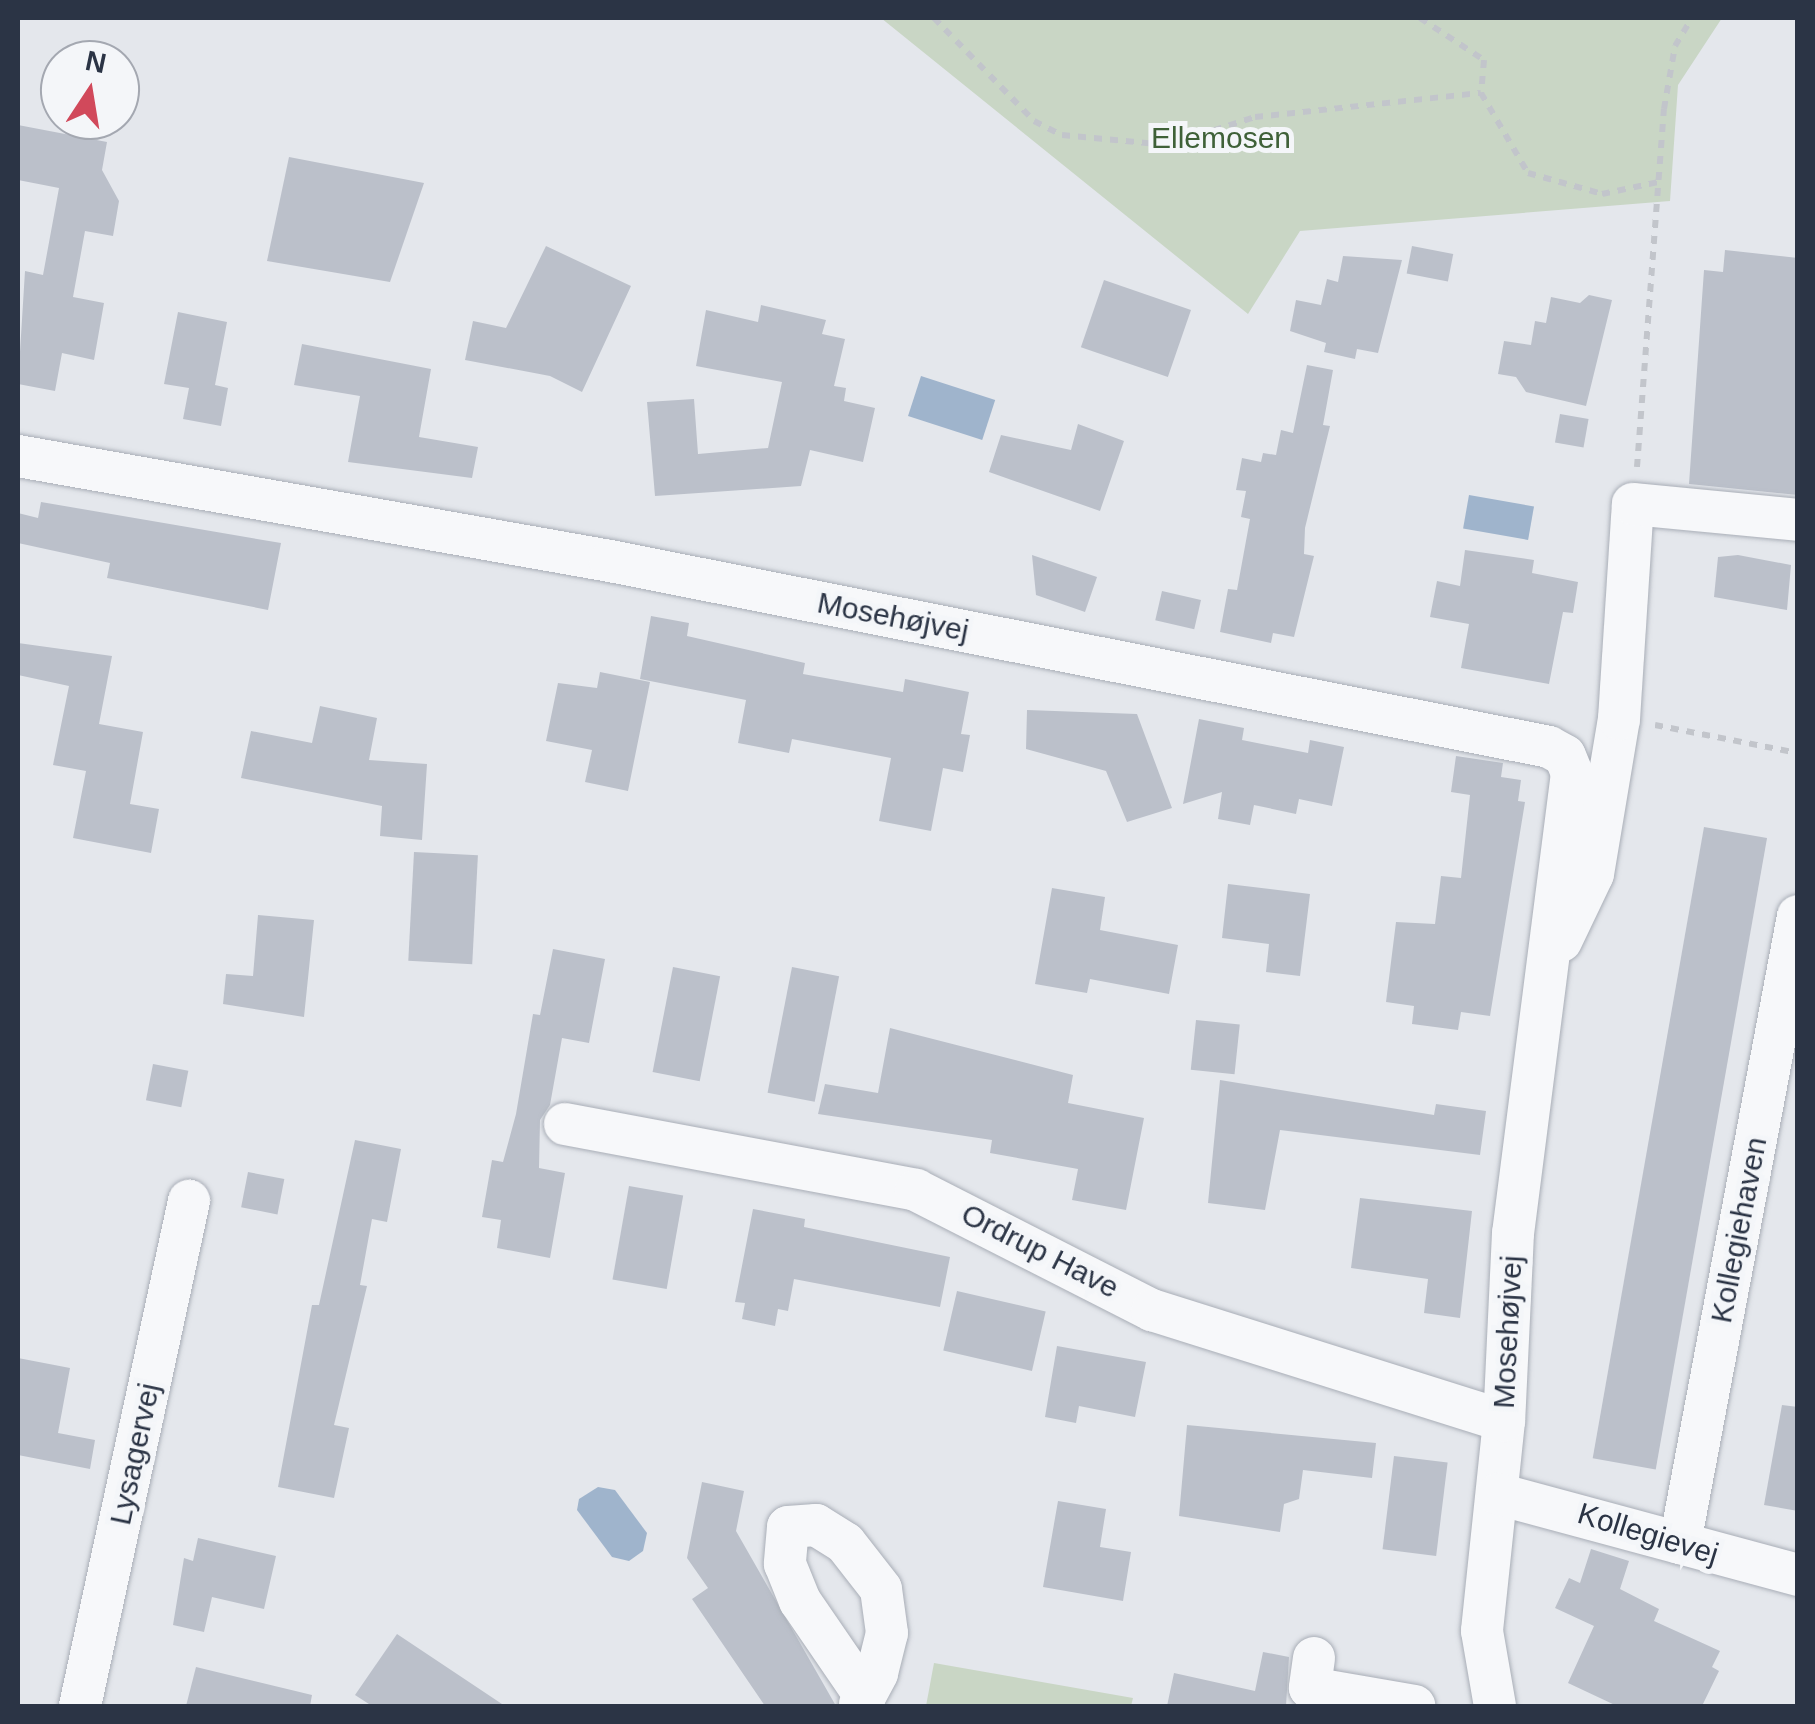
<!DOCTYPE html>
<html>
<head>
<meta charset="utf-8">
<style>
  body { margin:0 }
  #map { position:relative; width:1815px; height:1724px; overflow:hidden; background:#e4e7ec; font-family:Helvetica,sans-serif }
  div>[style] { position:absolute }
  [style*='--x'] { left:calc(var(--x)*1px); top:calc(var(--y)*1px); width:calc(var(--w)*1px); rotate:calc(var(--a)*1deg) }
  .green>* { inset:0; background:#c9d6c5 }
  .water>* { inset:0; background:#9fb4cc; transform-origin:0 0 }
  .building>* { inset:0; background:#bbc0ca; transform-origin:0 0 }
  .path>* { height:6px; margin-top:-3px; transform-origin:0; background:repeating-linear-gradient(90deg,#c2c5cb 0 8px,transparent 0 16px) }
  .roads { filter:drop-shadow(0 0 2px #a9aeb7) drop-shadow(0 0 2px #a9aeb7) }
  .minor>* { height:42px; margin:-21px; padding:0 21px; transform-origin:21px; border-radius:21px; background:#f7f8fa }
  span { translate:-50% -50%; white-space:nowrap; text-align:center; line-height:1.15; -webkit-text-stroke:10px #f4f6f9; paint-order:stroke }
  .park-label { font-size:30px; color:#3f6138 }
  .street-label { font-size:30px; color:#2b3445 }
  .frame { position:absolute; inset:0; border:20px solid #2b3445; pointer-events:none }
  .north { position:absolute; left:40px; top:40px; width:100px; height:100px; box-sizing:border-box; background:#f4f6f9; border:2px solid #a4a8b1; border-radius:50%; rotate:12deg; font-size:28px; font-weight:700; line-height:40px; text-align:center; color:#2b3445 }
  .north::after { content:''; display:block; margin:auto; width:35px; height:45px; background:#d1495b; clip-path:polygon(50% 0,100% 100%,50% 72%,0 100%) }
</style>
</head>
<body>
<div id="map">
  <div class="green">
    <div style="clip-path:polygon(881px 18px,1722px 18px,1678px 85px,1670px 201px,1300px 231px,1248px 314px)"></div>
    <div style="clip-path:polygon(934px 1663px,1133px 1698px,1131px 1706px,926px 1706px)"></div>
  </div>
  <div class="water">
    <div style="left:921px;top:376px;width:78px;height:42px;rotate:18deg"></div>
    <div style="left:1469px;top:495px;width:66px;height:34px;rotate:10deg"></div>
    <div style="clip-path:polygon(598px 1487px,615px 1490px,647px 1533px,643px 1551px,629px 1561px,612px 1557px,577px 1510px,579px 1499px)"></div>
  </div>
  <div class="building">
    <div style="clip-path:polygon(18px 125px,107px 142px,102px 170px,119px 201px,113px 236px,85px 231px,73px 297px,104px 303px,94px 360px,62px 353px,55px 391px,18px 384px,25px 271px,43px 275px,59px 188px,18px 180px)"></div>
    <div style="clip-path:polygon(289px 157px,424px 183px,390px 282px,267px 261px)"></div>
    <div style="clip-path:polygon(546px 246px,631px 286px,582px 392px,550px 376px,465px 360px,473px 321px,506px 328px)"></div>
    <div style="left:1412px;top:246px;width:42px;height:28px;rotate:11deg"></div>
    <div style="clip-path:polygon(1725px 250px,1798px 258px,1798px 495px,1689px 484px,1704px 270px,1723px 272px)"></div>
    <div style="clip-path:polygon(1343px 256px,1402px 260px,1378px 353px,1357px 349px,1355px 359px,1324px 352px,1326px 343px,1290px 331px,1296px 300px,1321px 305px,1327px 279px,1338px 282px)"></div>
    <div style="left:1104px;top:280px;width:92px;height:71px;rotate:19deg"></div>
    <div style="clip-path:polygon(1589px 295px,1612px 300px,1586px 406px,1526px 392px,1516px 377px,1498px 374px,1504px 341px,1531px 345px,1535px 321px,1546px 323px,1551px 297px,1580px 303px)"></div>
    <div style="clip-path:polygon(761px 305px,826px 320px,822px 334px,845px 339px,834px 386px,846px 388px,844px 401px,875px 408px,863px 462px,810px 450px,801px 486px,655px 496px,647px 402px,694px 399px,698px 454px,768px 448px,782px 382px,696px 366px,706px 310px,758px 322px)"></div>
    <div style="clip-path:polygon(178px 312px,227px 322px,215px 385px,228px 388px,221px 426px,183px 419px,189px 388px,164px 384px)"></div>
    <div style="clip-path:polygon(302px 344px,431px 369px,419px 437px,478px 447px,472px 478px,348px 462px,360px 396px,294px 385px)"></div>
    <div style="clip-path:polygon(1307px 365px,1333px 370px,1323px 425px,1330px 426px,1305px 528px,1304px 554px,1314px 556px,1294px 637px,1273px 633px,1271px 643px,1220px 632px,1228px 589px,1237px 590px,1250px 519px,1241px 517px,1246px 491px,1236px 490px,1242px 458px,1261px 462px,1263px 453px,1276px 455px,1281px 430px,1293px 433px)"></div>
    <div style="left:1560px;top:414px;width:29px;height:29px;rotate:10deg"></div>
    <div style="clip-path:polygon(1078px 424px,1124px 441px,1100px 511px,989px 472px,1001px 435px,1071px 450px)"></div>
    <div style="clip-path:polygon(41px 502px,281px 543px,268px 610px,107px 578px,110px 563px,18px 543px,18px 513px,38px 518px)"></div>
    <div style="clip-path:polygon(1465px 550px,1534px 560px,1532px 573px,1578px 582px,1573px 613px,1563px 612px,1549px 684px,1461px 668px,1469px 624px,1430px 617px,1437px 581px,1460px 586px)"></div>
    <div style="clip-path:polygon(1032px 555px,1097px 577px,1085px 612px,1036px 595px)"></div>
    <div style="clip-path:polygon(1738px 555px,1791px 565px,1787px 610px,1714px 597px,1718px 557px)"></div>
    <div style="left:1162px;top:591px;width:40px;height:30px;rotate:13deg"></div>
    <div style="clip-path:polygon(651px 616px,689px 623px,687px 636px,805px 663px,803px 674px,903px 692px,905px 679px,969px 692px,961px 734px,970px 735px,963px 772px,943px 768px,931px 831px,879px 821px,891px 758px,792px 739px,789px 753px,738px 743px,746px 700px,640px 679px)"></div>
    <div style="clip-path:polygon(18px 643px,112px 656px,99px 724px,143px 732px,130px 804px,159px 809px,151px 853px,73px 838px,86px 771px,53px 765px,69px 686px,18px 675px)"></div>
    <div style="clip-path:polygon(600px 672px,650px 682px,628px 791px,585px 782px,592px 750px,546px 741px,558px 683px,597px 688px)"></div>
    <div style="clip-path:polygon(320px 706px,377px 718px,369px 760px,427px 764px,422px 840px,380px 836px,382px 806px,241px 778px,251px 731px,312px 743px)"></div>
    <div style="clip-path:polygon(1027px 710px,1137px 714px,1172px 808px,1127px 822px,1106px 771px,1026px 749px)"></div>
    <div style="clip-path:polygon(1199px 719px,1244px 728px,1242px 740px,1308px 753px,1310px 740px,1344px 747px,1332px 806px,1299px 799px,1296px 814px,1254px 805px,1250px 825px,1218px 819px,1222px 792px,1183px 804px)"></div>
    <div style="clip-path:polygon(1456px 756px,1503px 763px,1501px 777px,1521px 780px,1518px 801px,1525px 802px,1490px 1016px,1461px 1012px,1458px 1030px,1412px 1024px,1414px 1006px,1386px 1002px,1396px 922px,1435px 924px,1441px 876px,1461px 878px,1470px 795px,1451px 792px)"></div>
    <div style="left:1704px;top:827px;width:64px;height:641px;rotate:10deg"></div>
    <div style="left:414px;top:852px;width:64px;height:109px;rotate:3deg"></div>
    <div style="clip-path:polygon(1228px 884px,1310px 894px,1300px 976px,1266px 972px,1269px 944px,1222px 938px)"></div>
    <div style="clip-path:polygon(1052px 888px,1105px 897px,1100px 930px,1178px 945px,1169px 994px,1090px 979px,1087px 993px,1035px 984px)"></div>
    <div style="clip-path:polygon(258px 915px,314px 920px,304px 1017px,223px 1004px,226px 974px,253px 976px)"></div>
    <div style="clip-path:polygon(553px 949px,605px 959px,589px 1043px,562px 1038px,550px 1105px,540px 1120px,539px 1168px,565px 1173px,550px 1258px,497px 1248px,501px 1220px,482px 1217px,492px 1160px,503px 1162px,516px 1114px,533px 1014px,540px 1015px)"></div>
    <div style="left:673px;top:967px;width:48px;height:107px;rotate:11deg"></div>
    <div style="left:792px;top:967px;width:48px;height:128px;rotate:11deg"></div>
    <div style="left:1196px;top:1020px;width:44px;height:50px;rotate:6deg"></div>
    <div style="clip-path:polygon(890px 1028px,1073px 1075px,1068px 1103px,1144px 1118px,1126px 1210px,1072px 1200px,1078px 1169px,990px 1153px,992px 1140px,818px 1114px,825px 1084px,878px 1093px)"></div>
    <div style="left:153px;top:1064px;width:36px;height:37px;rotate:11deg"></div>
    <div style="clip-path:polygon(1220px 1080px,1434px 1115px,1436px 1104px,1486px 1111px,1480px 1155px,1280px 1130px,1265px 1210px,1208px 1203px)"></div>
    <div style="clip-path:polygon(355px 1140px,401px 1149px,387px 1222px,372px 1219px,360px 1285px,367px 1286px,334px 1425px,349px 1428px,334px 1498px,278px 1487px,312px 1305px,319px 1305px)"></div>
    <div style="left:248px;top:1172px;width:37px;height:36px;rotate:11deg"></div>
    <div style="left:629px;top:1186px;width:55px;height:95px;rotate:10deg"></div>
    <div style="clip-path:polygon(1360px 1198px,1472px 1211px,1460px 1318px,1424px 1313px,1428px 1279px,1351px 1268px)"></div>
    <div style="clip-path:polygon(753px 1209px,805px 1219px,804px 1227px,950px 1257px,940px 1307px,794px 1279px,788px 1311px,778px 1309px,775px 1326px,742px 1319px,745px 1303px,735px 1302px)"></div>
    <div style="left:957px;top:1291px;width:91px;height:61px;rotate:13deg"></div>
    <div style="clip-path:polygon(1057px 1346px,1146px 1362px,1135px 1417px,1079px 1406px,1076px 1423px,1045px 1417px)"></div>
    <div style="clip-path:polygon(18px 1358px,70px 1368px,58px 1433px,95px 1440px,90px 1469px,18px 1455px)"></div>
    <div style="clip-path:polygon(1782px 1405px,1798px 1407px,1798px 1511px,1764px 1505px)"></div>
    <div style="clip-path:polygon(1187px 1425px,1376px 1443px,1372px 1478px,1303px 1470px,1299px 1499px,1284px 1504px,1280px 1532px,1179px 1516px)"></div>
    <div style="left:1394px;top:1456px;width:54px;height:94px;rotate:7deg"></div>
    <div style="clip-path:polygon(702px 1482px,744px 1491px,736px 1531px,836px 1706px,765px 1706px,692px 1599px,708px 1588px,687px 1558px)"></div>
    <div style="clip-path:polygon(1058px 1501px,1106px 1509px,1100px 1547px,1131px 1552px,1123px 1601px,1043px 1587px)"></div>
    <div style="clip-path:polygon(198px 1538px,276px 1556px,264px 1609px,212px 1597px,204px 1632px,173px 1625px,184px 1558px,193px 1561px)"></div>
    <div style="clip-path:polygon(1591px 1549px,1629px 1561px,1620px 1589px,1659px 1609px,1654px 1621px,1720px 1651px,1712px 1667px,1719px 1671px,1702px 1706px,1617px 1706px,1568px 1683px,1594px 1626px,1555px 1608px,1569px 1578px,1580px 1583px)"></div>
    <div style="clip-path:polygon(397px 1634px,505px 1706px,372px 1706px,355px 1695px)"></div>
    <div style="clip-path:polygon(1263px 1652px,1289px 1657px,1286px 1706px,1167px 1706px,1174px 1673px,1255px 1691px)"></div>
    <div style="clip-path:polygon(196px 1667px,312px 1695px,310px 1706px,186px 1706px)"></div>
  </div>
  <div class="path">
    <div style="--x:934;--y:18;--w:144;--a:45.8"></div>
    <div style="--x:1034;--y:121;--w:31;--a:27"></div>
    <div style="--x:1062;--y:135;--w:106;--a:5.4"></div>
    <div style="--x:1168;--y:145;--w:91;--a:-17.8"></div>
    <div style="--x:1255;--y:117;--w:227;--a:-6.1"></div>
    <div style="--x:1481;--y:93;--w:93;--a:59.6"></div>
    <div style="--x:1528;--y:173;--w:77;--a:15.8"></div>
    <div style="--x:1602;--y:194;--w:62;--a:-12"></div>
    <div style="--x:1420;--y:18;--w:77;--a:33.3"></div>
    <div style="--x:1484;--y:60;--w:33;--a:95"></div>
    <div style="--x:1637;--y:467;--w:359;--a:-85.7"></div>
    <div style="--x:1664;--y:109;--w:64;--a:-80.1"></div>
    <div style="--x:1675;--y:46;--w:33;--a:-59"></div>
    <div style="--x:1655;--y:725;--w:146;--a:11.1"></div>
  </div>
  <div class="roads">
    <div class="minor">
      <div style="--x:18;--y:456;--w:601;--a:10.06"></div>
      <div style="--x:610;--y:561;--w:957;--a:11.2"></div>
      <div style="--x:1549;--y:747;--w:18;--a:29"></div>
      <div style="--x:1565;--y:756;--w:18;--a:68"></div>
      <div style="--x:1572;--y:773;--w:464;--a:97.3"></div>
      <div style="--x:1513;--y:1233;--w:188;--a:92.7"></div>
      <div style="--x:1504;--y:1421;--w:211;--a:96"></div>
      <div style="--x:1482;--y:1631;--w:76;--a:80.2"></div>
      <div style="--x:1561;--y:941;--w:74;--a:-64.5"></div>
      <div style="--x:1593;--y:874;--w:157;--a:-80.5"></div>
      <div style="--x:1619;--y:719;--w:215;--a:-86.3"></div>
      <div style="--x:1633;--y:504;--w:166;--a:5.5"></div>
      <div style="--x:565;--y:1124;--w:357;--a:10.6"></div>
      <div style="--x:916;--y:1190;--w:265;--a:27"></div>
      <div style="--x:1152;--y:1310;--w:369;--a:17.5"></div>
      <div style="--x:1498;--y:1494;--w:311;--a:15.1"></div>
      <div style="--x:1680;--y:1543;--w:638;--a:-79.34"></div>
      <div style="--x:1314;--y:1658;--w:30;--a:98"></div>
      <div style="--x:1310;--y:1688;--w:106;--a:9.8"></div>
      <div style="--x:860;--y:1704;--w:9;--a:-58"></div>
      <div style="--x:865;--y:1696;--w:26;--a:-62"></div>
      <div style="--x:877;--y:1673;--w:41;--a:-76"></div>
      <div style="--x:887;--y:1633;--w:44;--a:-97.8"></div>
      <div style="--x:881;--y:1589;--w:58;--a:-128"></div>
      <div style="--x:845;--y:1543;--w:34;--a:-148"></div>
      <div style="--x:816;--y:1525;--w:28;--a:176"></div>
      <div style="--x:788;--y:1527;--w:37;--a:95"></div>
      <div style="--x:785;--y:1564;--w:40;--a:68"></div>
      <div style="--x:800;--y:1601;--w:115;--a:55.6"></div>
      <div style="--x:80;--y:1706;--w:517;--a:-77.82"></div>
    </div>
  </div>
  <div class="park-label">
    <span style="left:1221px;top:138px">Ellemosen</span>
  </div>
  <div class="street-label">
    <span style="left:893px;top:617px;rotate:11deg">Mosehøjvej</span>
    <span style="left:1739px;top:1230px;rotate:-79deg">Kollegiehaven</span>
    <span style="left:1040px;top:1251px;rotate:27deg">Ordrup Have</span>
    <span style="left:1508px;top:1332px;rotate:-87deg">Mosehøjvej</span>
    <span style="left:135px;top:1454px;rotate:-78deg">Lysagervej</span>
    <span style="left:1648px;top:1534px;rotate:17deg">Kollegievej</span>
  </div>
  <div class="frame"></div>
  <div class="north">N</div>
</div>
</body>
</html>
